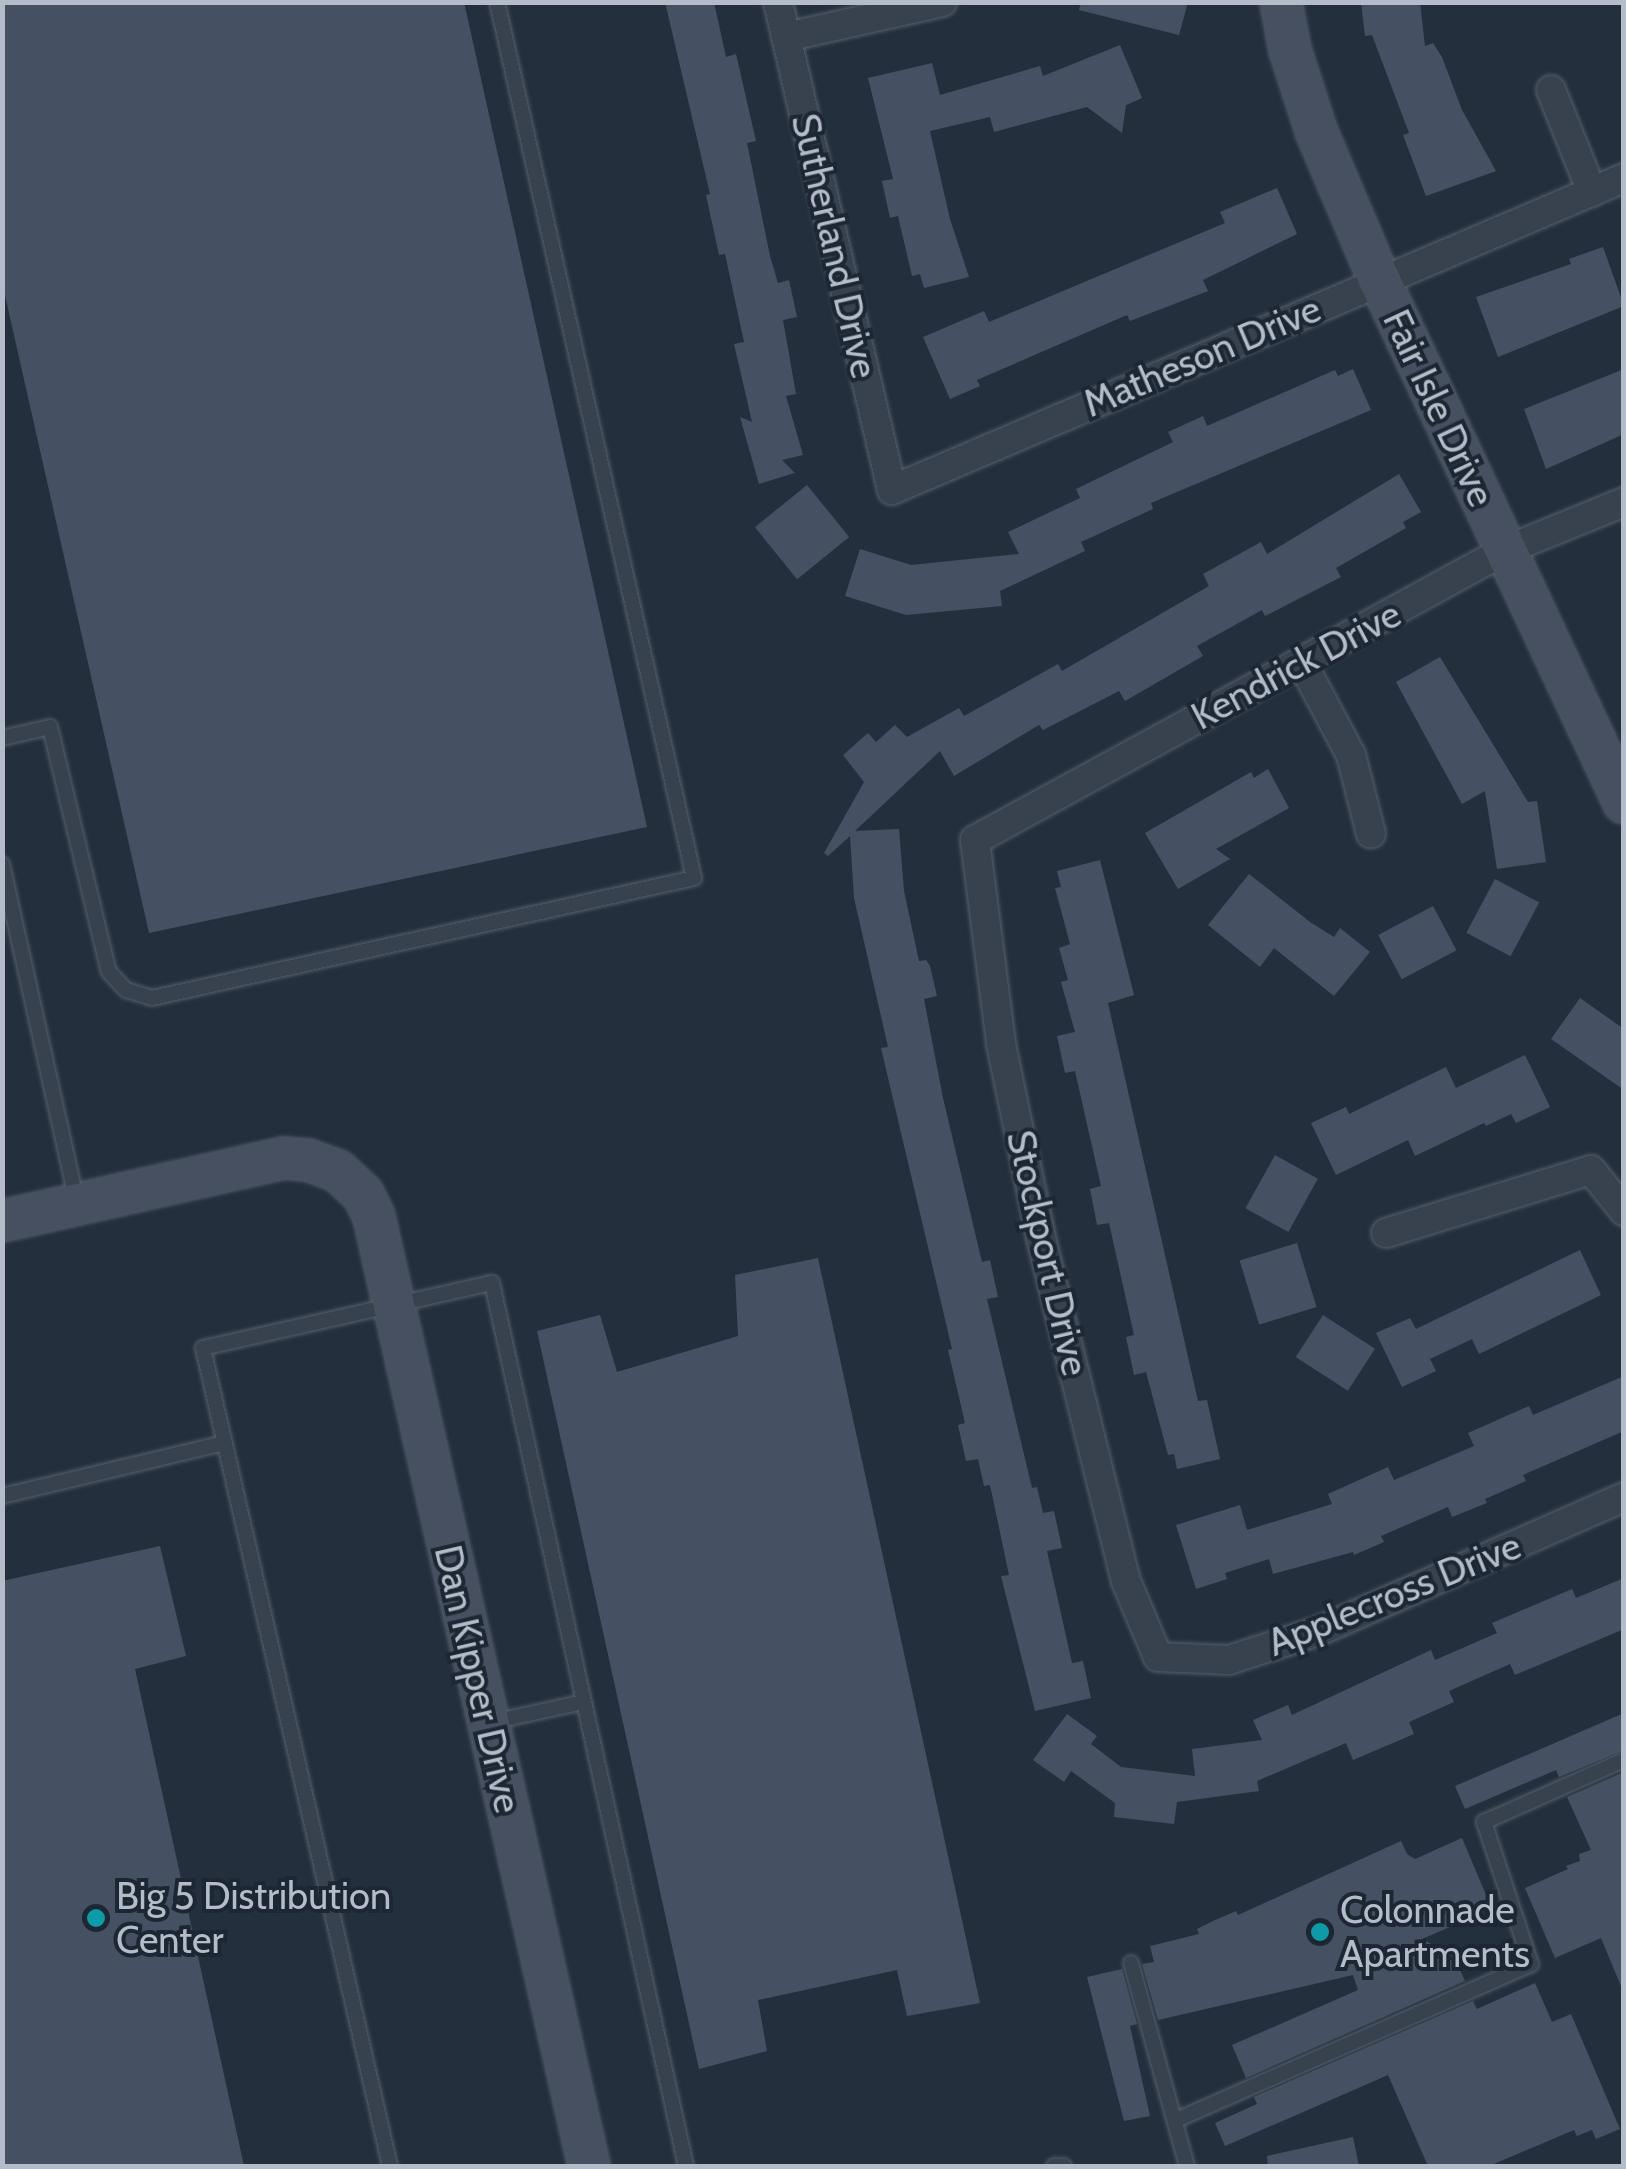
<!DOCTYPE html>
<html>
<head>
<meta charset="utf-8">
<style>
  body { margin:0 }
  #map { position:relative; width:1626px; height:2169px; overflow:hidden; background:#242f3e; font-family:Cabin,sans-serif }
  div>[style] { position:absolute }
  [style*='--x'] { left:calc(var(--x)*1px); top:calc(var(--y)*1px); width:calc(var(--w)*1px); rotate:calc(var(--a)*1deg) }
  .building>* { inset:0; background:#455162; transform-origin:0 0 }
  .roads { filter:drop-shadow(0 0 2px #565f6c) drop-shadow(0 0 2px #565f6c) }
  .lane>* { height:14px; margin:-7px; padding:0 7px; transform-origin:7px; border-radius:7px; background:#38414e }
  .street>* { height:28px; margin:-14px; padding:0 14px; transform-origin:14px; border-radius:14px; background:#38414e }
  .secondary>* { height:40px; margin:-20px; padding:0 20px; transform-origin:20px; border-radius:20px; background:#465061 }
  .dots>* { width:28px; height:28px; translate:-50% -50%; box-sizing:border-box; border:5px solid #1d2633; border-radius:50% }
  span { translate:-50% -50%; white-space:nowrap; text-align:center; line-height:1.15; -webkit-text-stroke:8px #1d2633; paint-order:stroke }
  .street-label { font-size:38px; color:#b4bcc9 }
  .poi-label { font-size:38px; color:#b4bcc9 }
  .left { translate:0 -50%; text-align:left }
  .frame { position:absolute; inset:0; border:5px solid #b4bcc9; pointer-events:none }
</style>
</head>
<body>
<div id="map">
  <div class="building">
    <div style="clip-path:polygon(2px 2px,464px 2px,647px 827px,149px 933px,2px 282px)"></div>
    <div style="clip-path:polygon(665px 2px,714px 2px,726px 57px,736px 54px,756px 141px,747px 143px,770px 256px,778px 283px,789px 280px,797px 317px,783px 320px,796px 394px,786px 396px,803px 455px,782px 460px,795px 473px,759px 484px,740px 417px,752px 422px,734px 344px,744px 342px,725px 254px,719px 255px,706px 195px,710px 194px)"></div>
    <div style="clip-path:polygon(1081px 2px,1188px 2px,1179px 35px,1079px 10px)"></div>
    <div style="clip-path:polygon(1361px 2px,1420px 2px,1425px 46px,1433px 43px,1442px 57px,1462px 110px,1496px 171px,1426px 196px,1403px 135px,1409px 133px,1372px 35px,1365px 36px)"></div>
    <div style="clip-path:polygon(1120px 45px,1142px 98px,1126px 105px,1122px 133px,1087px 107px,994px 132px,990px 117px,930px 131px,950px 219px,969px 277px,924px 288px,920px 274px,912px 276px,898px 216px,890px 218px,882px 181px,893px 179px,868px 78px,932px 63px,940px 95px,1040px 66px,1043px 76px)"></div>
    <div style="clip-path:polygon(1277px 188px,1297px 234px,1203px 280px,1208px 291px,1130px 321px,1127px 315px,977px 380px,980px 386px,950px 399px,923px 337px,984px 311px,989px 322px,1225px 223px,1220px 212px)"></div>
    <div style="clip-path:polygon(1603px 247px,1624px 306px,1498px 357px,1476px 297px,1571px 264px,1569px 259px)"></div>
    <div style="clip-path:polygon(1353px 369px,1371px 410px,1151px 503px,1153px 509px,1081px 542px,1085px 551px,1000px 591px,1002px 606px,906px 615px,845px 596px,860px 549px,911px 565px,1019px 554px,1008px 532px,1080px 498px,1076px 489px,1173px 442px,1168px 432px,1203px 416px,1207px 426px,1335px 370px,1338px 376px)"></div>
    <div style="clip-path:polygon(1624px 369px,1624px 434px,1546px 469px,1524px 409px)"></div>
    <div style="clip-path:polygon(1399px 474px,1421px 512px,1403px 522px,1406px 528px,1336px 568px,1341px 577px,1265px 616px,1262px 610px,1197px 646px,1203px 656px,1125px 701px,1119px 691px,1043px 730px,1039px 725px,954px 776px,940px 751px,855px 831px,899px 829px,904px 891px,919px 961px,926px 960px,930px 966px,937px 996px,924px 999px,943px 1098px,982px 1262px,990px 1260px,998px 1297px,987px 1299px,1032px 1488px,1037px 1487px,1043px 1513px,1054px 1511px,1062px 1548px,1047px 1551px,1072px 1663px,1083px 1661px,1091px 1698px,1035px 1711px,1001px 1576px,1009px 1575px,990px 1485px,984px 1486px,978px 1459px,966px 1461px,958px 1425px,965px 1423px,948px 1350px,952px 1349px,881px 1048px,888px 1047px,854px 898px,850px 836px,828px 856px,824px 853px,864px 782px,843px 755px,868px 733px,876px 742px,895px 725px,907px 737px,959px 708px,964px 716px,1058px 664px,1062px 671px,1209px 586px,1203px 574px,1261px 542px,1267px 554px)"></div>
    <div style="left:807px;top:485px;width:67px;height:67px;rotate:51deg"></div>
    <div style="clip-path:polygon(1440px 657px,1528px 802px,1537px 801px,1546px 862px,1497px 869px,1485px 791px,1462px 804px,1396px 682px)"></div>
    <div style="clip-path:polygon(1268px 769px,1289px 808px,1216px 849px,1230px 859px,1178px 889px,1145px 833px,1251px 772px,1254px 778px)"></div>
    <div style="clip-path:polygon(1100px 860px,1134px 995px,1108px 1003px,1198px 1401px,1207px 1400px,1220px 1459px,1177px 1469px,1174px 1454px,1168px 1455px,1146px 1372px,1134px 1375px,1126px 1337px,1134px 1335px,1109px 1223px,1097px 1225px,1090px 1189px,1101px 1186px,1075px 1071px,1065px 1073px,1057px 1036px,1075px 1032px,1061px 982px,1068px 980px,1059px 948px,1070px 944px,1055px 888px,1061px 887px,1057px 871px)"></div>
    <div style="clip-path:polygon(1249px 874px,1310px 922px,1334px 937px,1340px 928px,1370px 952px,1334px 996px,1274px 948px,1260px 967px,1208px 925px)"></div>
    <div style="left:1495px;top:879px;width:50px;height:61px;rotate:28deg"></div>
    <div style="left:1433px;top:906px;width:50px;height:62px;rotate:62deg"></div>
    <div style="clip-path:polygon(1580px 998px,1624px 1029px,1624px 1090px,1551px 1039px)"></div>
    <div style="clip-path:polygon(1525px 1055px,1550px 1107px,1516px 1123px,1511px 1114px,1486px 1126px,1484px 1123px,1415px 1156px,1408px 1140px,1336px 1175px,1311px 1123px,1346px 1107px,1349px 1114px,1446px 1067px,1456px 1088px)"></div>
    <div style="left:1275px;top:1155px;width:49px;height:61px;rotate:29deg"></div>
    <div style="left:1297px;top:1243px;width:67px;height:60px;rotate:73deg"></div>
    <div style="clip-path:polygon(1580px 1250px,1601px 1295px,1479px 1354px,1472px 1339px,1430px 1359px,1436px 1371px,1402px 1387px,1376px 1333px,1410px 1318px,1416px 1329px)"></div>
    <div style="clip-path:polygon(818px 1258px,980px 2003px,907px 2016px,897px 1970px,758px 2000px,767px 2051px,699px 2069px,537px 1331px,600px 1315px,617px 1372px,738px 1336px,735px 1275px)"></div>
    <div style="left:1323px;top:1315px;width:62px;height:50px;rotate:33deg"></div>
    <div style="clip-path:polygon(1624px 1376px,1624px 1431px,1523px 1475px,1526px 1481px,1485px 1499px,1487px 1503px,1452px 1517px,1448px 1507px,1381px 1536px,1384px 1542px,1354px 1555px,1353px 1552px,1273px 1574px,1269px 1559px,1225px 1573px,1227px 1579px,1196px 1589px,1176px 1525px,1240px 1505px,1247px 1530px,1332px 1504px,1328px 1494px,1388px 1467px,1394px 1480px,1474px 1446px,1468px 1433px,1529px 1406px,1533px 1415px)"></div>
    <div style="clip-path:polygon(160px 1546px,186px 1656px,135px 1669px,244px 2166px,2px 2166px,2px 1581px)"></div>
    <div style="clip-path:polygon(1624px 1578px,1624px 1629px,1515px 1675px,1510px 1664px,1449px 1691px,1454px 1702px,1409px 1722px,1414px 1734px,1353px 1760px,1346px 1743px,1257px 1781px,1259px 1791px,1177px 1802px,1174px 1824px,1114px 1817px,1115px 1803px,1071px 1771px,1064px 1782px,1033px 1760px,1067px 1714px,1097px 1736px,1091px 1744px,1121px 1767px,1195px 1776px,1192px 1749px,1262px 1740px,1253px 1720px,1288px 1705px,1292px 1715px,1431px 1650px,1435px 1660px,1497px 1633px,1492px 1623px,1572px 1589px,1576px 1598px)"></div>
    <div style="clip-path:polygon(1624px 1713px,1624px 1750px,1559px 1777px,1556px 1770px,1465px 1809px,1455px 1786px)"></div>
    <div style="clip-path:polygon(1624px 1772px,1624px 1991px,1623px 1991px,1601px 1938px,1555px 1958px,1525px 1888px,1568px 1869px,1566px 1866px,1580px 1861px,1579px 1854px,1591px 1850px,1567px 1797px)"></div>
    <div style="clip-path:polygon(1462px 1838px,1492px 1909px,1422px 1939px,1454px 1956px,1465px 1981px,1246px 2078px,1232px 2045px,1358px 1990px,1353px 1975px,1158px 2020px,1142px 1964px,1154px 1962px,1150px 1946px,1199px 1934px,1197px 1929px,1213px 1921px,1236px 1911px,1238px 1915px,1401px 1841px,1407px 1854px,1415px 1859px)"></div>
    <div style="clip-path:polygon(1122px 1969px,1137px 2024px,1130px 2026px,1150px 2116px,1124px 2121px,1087px 1977px)"></div>
    <div style="clip-path:polygon(1535px 1983px,1552px 2022px,1571px 2014px,1620px 2129px,1596px 2139px,1592px 2130px,1577px 2136px,1574px 2130px,1489px 2166px,1428px 2166px,1388px 2075px,1225px 2146px,1215px 2123px,1257px 2104px,1254px 2097px,1473px 2001px,1477px 2009px)"></div>
    <div style="clip-path:polygon(1353px 2137px,1359px 2166px,1268px 2166px,1267px 2156px)"></div>
  </div>
  <div class="roads">
    <div class="lane">
      <div style="--x:2;--y:738;--w:49;--a:-12.9"></div>
      <div style="--x:50;--y:727;--w:252;--a:76.5"></div>
      <div style="--x:109;--y:972;--w:25;--a:47"></div>
      <div style="--x:126;--y:990;--w:27;--a:17"></div>
      <div style="--x:152;--y:998;--w:555;--a:-12.48"></div>
      <div style="--x:694;--y:878;--w:898;--a:-102.67"></div>
      <div style="--x:2;--y:864;--w:343;--a:77.5"></div>
      <div style="--x:2;--y:1496;--w:229;--a:-13.4"></div>
      <div style="--x:492;--y:1722;--w:94;--a:-12.3"></div>
      <div style="--x:1131;--y:1963;--w:211;--a:74.6"></div>
      <div style="--x:1176;--y:2120;--w:388;--a:-23.7"></div>
      <div style="--x:1531;--y:1964;--w:150;--a:-108.3"></div>
      <div style="--x:1484;--y:1822;--w:153;--a:-23.9"></div>
      <div style="--x:390;--y:2166;--w:839;--a:-102.88"></div>
      <div style="--x:203;--y:1348;--w:296;--a:-12.7"></div>
      <div style="--x:492;--y:1283;--w:904;--a:77.61"></div>
      <div style="--x:1054;--y:2166;--w:10;--a:0"></div>
    </div>
    <div class="street">
      <div style="--x:778;--y:2;--w:501;--a:76.85"></div>
      <div style="--x:892;--y:490;--w:796;--a:-23.09"></div>
      <div style="--x:786;--y:37;--w:160;--a:-12.6"></div>
      <div style="--x:1551;--y:90;--w:110;--a:68.1"></div>
      <div style="--x:1624;--y:502;--w:130;--a:157.8"></div>
      <div style="--x:1504;--y:551;--w:603;--a:151.35"></div>
      <div style="--x:975;--y:840;--w:206;--a:82.7"></div>
      <div style="--x:1001;--y:1044;--w:198;--a:78.3"></div>
      <div style="--x:1041;--y:1238;--w:353;--a:76.1"></div>
      <div style="--x:1126;--y:1581;--w:82;--a:67.2"></div>
      <div style="--x:1158;--y:1657;--w:71;--a:2.4"></div>
      <div style="--x:1229;--y:1660;--w:95;--a:-17.9"></div>
      <div style="--x:1319;--y:1631;--w:333;--a:-23.7"></div>
      <div style="--x:1302;--y:663;--w:104;--a:62"></div>
      <div style="--x:1351;--y:755;--w:81;--a:75.8"></div>
      <div style="--x:1386;--y:1233;--w:214;--a:-17.1"></div>
      <div style="--x:1591;--y:1170;--w:53;--a:51.2"></div>
    </div>
    <div class="secondary">
      <div style="--x:1281;--y:2;--w:49;--a:79.4"></div>
      <div style="--x:1290;--y:50;--w:87;--a:72"></div>
      <div style="--x:1317;--y:133;--w:159;--a:67"></div>
      <div style="--x:1379;--y:279;--w:578;--a:64.94"></div>
      <div style="--x:2;--y:1221;--w:289;--a:-12.6"></div>
      <div style="--x:284;--y:1158;--w:24;--a:5"></div>
      <div style="--x:308;--y:1160;--w:32;--a:20"></div>
      <div style="--x:338;--y:1171;--w:34;--a:43"></div>
      <div style="--x:363;--y:1194;--w:25;--a:64"></div>
      <div style="--x:374;--y:1217;--w:973;--a:77.23"></div>
    </div>
  </div>
  <div class="dots">
    <div style="left:96px;top:1918px;background:#0f9aa8"></div>
    <div style="left:1320px;top:1932px;background:#0f9aa8"></div>
  </div>
  <div class="street-label">
    <span style="left:835px;top:246px;rotate:77deg">Sutherland Drive</span>
    <span style="left:1202px;top:356px;rotate:-23deg">Matheson Drive</span>
    <span style="left:1439px;top:408px;rotate:65deg">Fair Isle Drive</span>
    <span style="left:1296px;top:665px;rotate:-28deg">Kendrick Drive</span>
    <span style="left:1048px;top:1253px;rotate:77deg">Stockport Drive</span>
    <span style="left:1394px;top:1594px;rotate:-22deg">Applecross Drive</span>
    <span style="left:478px;top:1679px;rotate:77deg">Dan Kipper Drive</span>
  </div>
  <div class="poi-label">
    <span class="left" style="left:116px;top:1918px">Big 5 Distribution<br>Center</span>
    <span class="left" style="left:1340px;top:1932px">Colonnade<br>Apartments</span>
  </div>
  <div class="frame"></div>
</div>
</body>
</html>
